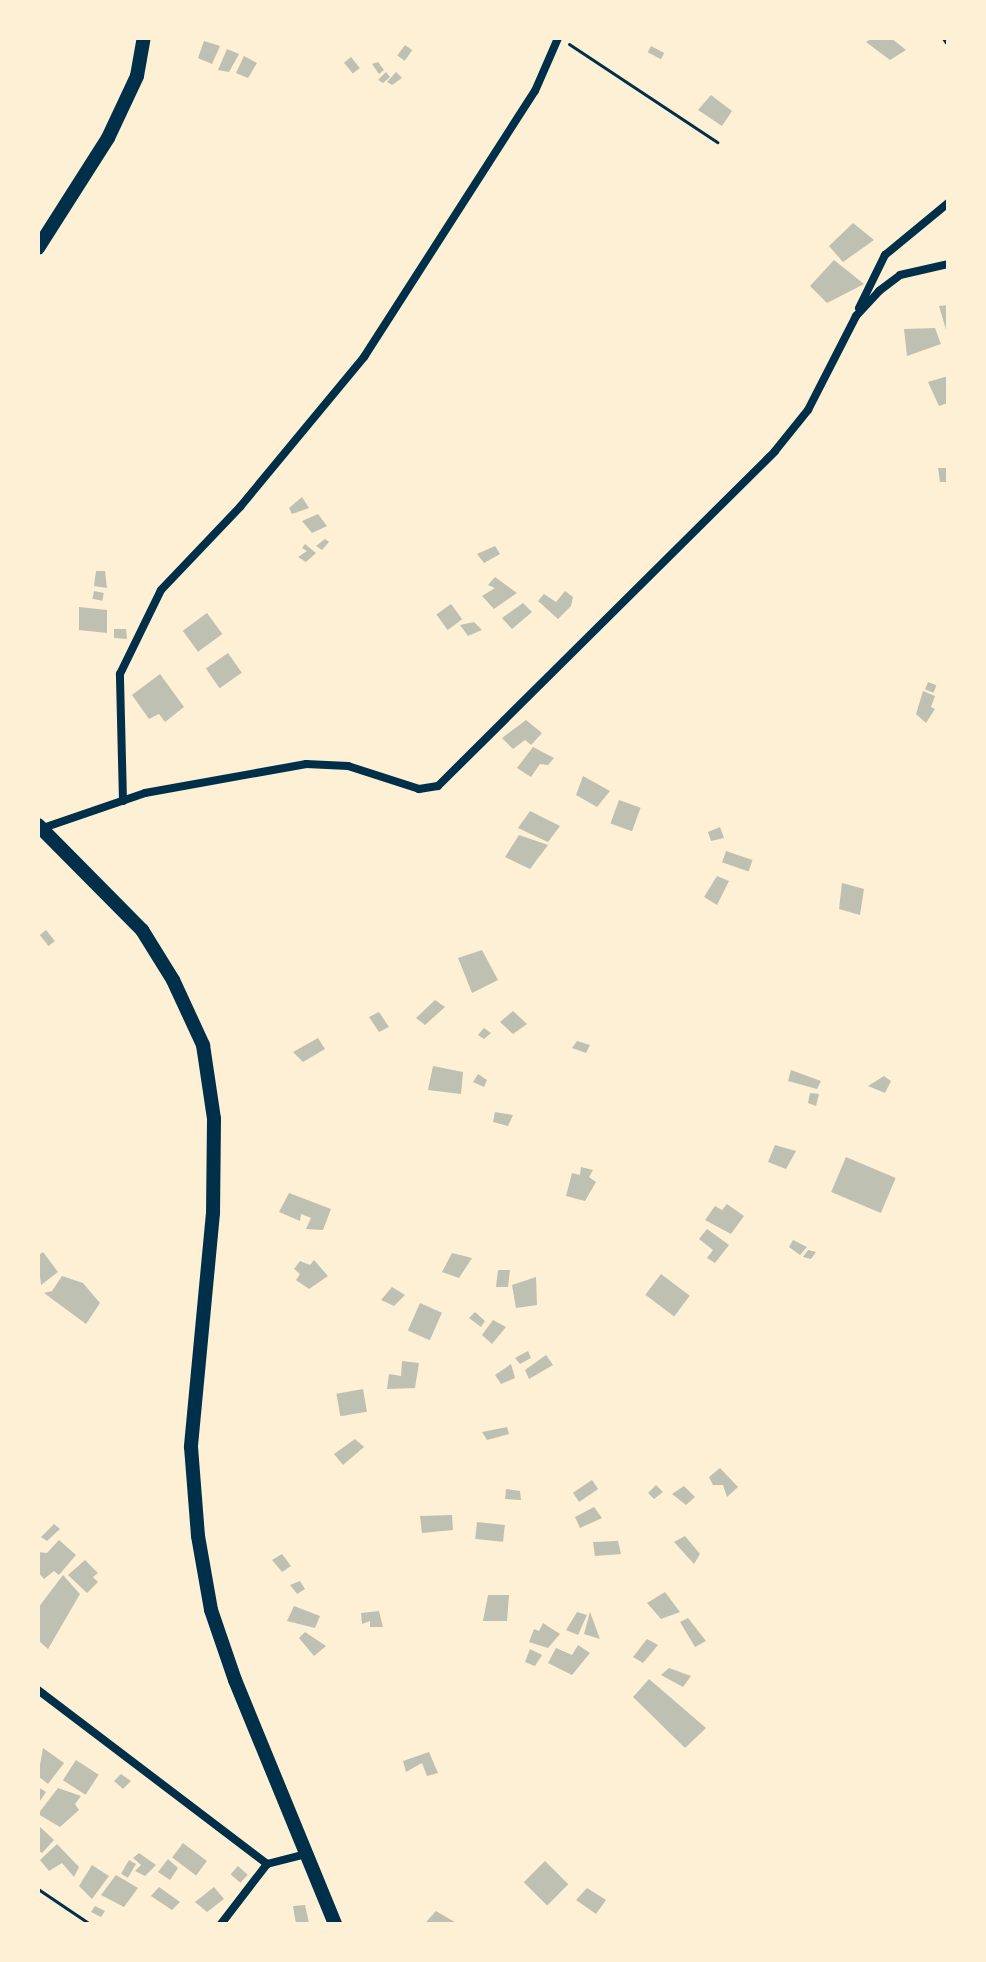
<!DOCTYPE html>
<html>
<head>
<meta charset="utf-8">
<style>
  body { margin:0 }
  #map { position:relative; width:986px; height:1962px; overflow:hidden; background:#fdf0d5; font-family:"Public Sans",sans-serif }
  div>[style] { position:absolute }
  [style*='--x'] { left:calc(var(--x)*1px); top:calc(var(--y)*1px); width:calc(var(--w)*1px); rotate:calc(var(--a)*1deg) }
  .building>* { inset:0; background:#bec0b2; transform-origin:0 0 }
  .path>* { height:3px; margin:-1.5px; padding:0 1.5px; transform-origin:1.5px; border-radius:1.5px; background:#003049 }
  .minor>* { height:8px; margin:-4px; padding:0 4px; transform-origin:4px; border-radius:4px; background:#003049 }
  .trunk>* { height:14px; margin:-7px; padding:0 7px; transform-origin:7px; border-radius:7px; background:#003049 }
  span { translate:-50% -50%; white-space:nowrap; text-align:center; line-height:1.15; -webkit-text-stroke:7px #fdf0d5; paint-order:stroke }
  .frame { position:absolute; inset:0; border:40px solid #fdf0d5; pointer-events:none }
</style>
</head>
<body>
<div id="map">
  <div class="building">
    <div style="clip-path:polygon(873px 38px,891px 38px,906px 50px,890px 60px,866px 42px)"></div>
    <div style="clip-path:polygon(204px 41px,220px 46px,212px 64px,198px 58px)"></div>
    <div style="left:405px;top:45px;width:9px;height:13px;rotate:36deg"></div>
    <div style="left:651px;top:46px;width:15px;height:7px;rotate:28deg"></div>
    <div style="clip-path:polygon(227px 49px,239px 54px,229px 72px,218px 70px)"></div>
    <div style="clip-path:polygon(244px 56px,257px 63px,248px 78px,236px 73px)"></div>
    <div style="left:351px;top:57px;width:14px;height:9px;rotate:51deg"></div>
    <div style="clip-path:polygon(378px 62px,384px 70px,379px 74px,372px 64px)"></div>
    <div style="clip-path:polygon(386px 72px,390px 77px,383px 83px,378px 80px)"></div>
    <div style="clip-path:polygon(396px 72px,402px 78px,392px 85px,387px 82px)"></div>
    <div style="clip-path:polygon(711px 95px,732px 111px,722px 126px,698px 110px)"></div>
    <div style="clip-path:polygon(853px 223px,874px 240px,843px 262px,829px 246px)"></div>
    <div style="clip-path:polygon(834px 260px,864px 284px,827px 303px,810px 286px)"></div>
    <div style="clip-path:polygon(948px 305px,948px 333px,947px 333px,939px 306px)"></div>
    <div style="clip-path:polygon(935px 328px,941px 344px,907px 356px,904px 329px)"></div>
    <div style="clip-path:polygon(948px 376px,948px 403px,939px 406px,928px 382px)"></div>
    <div style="clip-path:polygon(938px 468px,948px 468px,948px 482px,940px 482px)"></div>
    <div style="clip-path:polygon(302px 497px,309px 508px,292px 514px,289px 508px)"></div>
    <div style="clip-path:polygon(318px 514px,327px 526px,312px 533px,302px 521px)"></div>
    <div style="clip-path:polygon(325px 539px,329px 542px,322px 550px,316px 546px)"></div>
    <div style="clip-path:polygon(305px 544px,316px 553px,306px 562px,298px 557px,307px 551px,302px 548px)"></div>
    <div style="clip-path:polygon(495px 546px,500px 554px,484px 563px,477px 554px)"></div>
    <div style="clip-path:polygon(96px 571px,105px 571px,107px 588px,94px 586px)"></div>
    <div style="clip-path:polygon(495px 577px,517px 593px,494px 609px,482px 596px,495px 588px,488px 585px)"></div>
    <div style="left:94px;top:591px;width:10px;height:8px;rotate:11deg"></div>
    <div style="clip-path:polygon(565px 591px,573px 597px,571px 606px,558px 619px,538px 601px,544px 594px,556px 602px)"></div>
    <div style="clip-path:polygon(523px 603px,532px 612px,512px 629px,502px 618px)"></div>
    <div style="left:451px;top:604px;width:19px;height:18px;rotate:54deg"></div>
    <div style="clip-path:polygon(79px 607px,107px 610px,107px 633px,79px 630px)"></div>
    <div style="left:207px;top:613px;width:26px;height:30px;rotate:54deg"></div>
    <div style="clip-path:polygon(474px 622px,482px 630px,468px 636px,460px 625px)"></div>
    <div style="clip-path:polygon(114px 629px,126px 629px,127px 639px,114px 638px)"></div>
    <div style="left:228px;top:653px;width:24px;height:27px;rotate:55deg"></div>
    <div style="clip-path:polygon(160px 674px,184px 707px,165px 722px,159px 714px,149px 719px,132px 695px)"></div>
    <div style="left:928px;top:682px;width:9px;height:8px;rotate:21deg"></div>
    <div style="clip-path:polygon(923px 691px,935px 696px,931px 707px,935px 709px,926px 723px,916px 714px)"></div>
    <div style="clip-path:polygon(526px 720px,542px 733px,531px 745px,525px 740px,513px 749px,502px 738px)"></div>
    <div style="clip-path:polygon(533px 747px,554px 758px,548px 765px,540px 764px,531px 777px,517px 768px)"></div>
    <div style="clip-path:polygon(583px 776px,610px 791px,597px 807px,576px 795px)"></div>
    <div style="left:619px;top:800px;width:23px;height:25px;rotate:20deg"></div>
    <div style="clip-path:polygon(530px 811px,560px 826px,548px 842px,518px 828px)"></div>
    <div style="clip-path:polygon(720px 827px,724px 838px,711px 841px,708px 832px)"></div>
    <div style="clip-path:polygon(519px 835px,548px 845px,530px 869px,505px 857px)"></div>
    <div style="left:726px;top:851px;width:28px;height:12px;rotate:19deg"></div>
    <div style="clip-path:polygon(717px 876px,729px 881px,717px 905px,704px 897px)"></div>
    <div style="clip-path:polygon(842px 883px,864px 889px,860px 915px,839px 909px)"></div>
    <div style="left:46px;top:930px;width:14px;height:8px;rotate:51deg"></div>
    <div style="clip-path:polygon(482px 950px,498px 980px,472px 993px,458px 958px)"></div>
    <div style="clip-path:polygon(435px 1000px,445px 1007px,425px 1025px,416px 1018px)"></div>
    <div style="clip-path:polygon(513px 1011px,527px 1024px,513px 1034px,500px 1022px)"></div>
    <div style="clip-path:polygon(379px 1012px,389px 1027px,379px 1032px,369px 1017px)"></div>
    <div style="clip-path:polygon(484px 1028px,491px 1033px,484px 1039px,478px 1035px)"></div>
    <div style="clip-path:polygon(318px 1038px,325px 1049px,303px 1062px,293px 1052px)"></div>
    <div style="clip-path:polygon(577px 1041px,590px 1045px,586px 1053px,572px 1048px)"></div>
    <div style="clip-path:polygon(433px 1066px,463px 1072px,461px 1094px,428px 1090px)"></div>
    <div style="clip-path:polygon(791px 1070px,821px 1081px,817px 1089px,788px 1081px)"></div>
    <div style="clip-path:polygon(478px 1074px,487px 1080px,484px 1087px,473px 1082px)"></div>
    <div style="clip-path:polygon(884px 1076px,891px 1081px,885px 1093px,868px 1086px)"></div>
    <div style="clip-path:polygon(810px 1093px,819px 1094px,816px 1106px,808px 1103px)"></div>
    <div style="clip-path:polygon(495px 1112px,513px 1115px,508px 1126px,493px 1122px)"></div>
    <div style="clip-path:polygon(775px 1145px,796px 1151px,786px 1169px,768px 1162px)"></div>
    <div style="left:846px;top:1157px;width:54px;height:38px;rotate:23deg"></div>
    <div style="clip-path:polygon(581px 1167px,593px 1170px,589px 1177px,596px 1182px,585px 1201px,566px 1196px,572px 1173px,580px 1175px)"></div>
    <div style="clip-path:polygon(289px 1193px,331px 1209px,323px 1230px,306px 1229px,311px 1218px,301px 1214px,300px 1221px,279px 1212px)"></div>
    <div style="clip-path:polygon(727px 1204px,744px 1216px,731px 1234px,705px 1220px,715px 1206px,722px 1210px)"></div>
    <div style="clip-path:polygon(707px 1229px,729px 1245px,715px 1263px,707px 1258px,713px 1250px,699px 1239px)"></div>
    <div style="clip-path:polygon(793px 1240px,807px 1247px,800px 1255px,789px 1247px)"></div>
    <div style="clip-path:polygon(808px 1250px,816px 1252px,811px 1259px,803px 1257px)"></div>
    <div style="clip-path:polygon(43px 1252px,58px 1272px,41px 1285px,38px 1256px)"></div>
    <div style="clip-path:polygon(452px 1253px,472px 1258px,459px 1278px,442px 1272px)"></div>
    <div style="clip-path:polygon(314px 1260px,328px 1276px,309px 1289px,296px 1280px,300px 1274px,294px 1269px,300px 1261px,310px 1265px)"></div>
    <div style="clip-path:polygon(498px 1270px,510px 1270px,508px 1287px,496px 1287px)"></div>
    <div style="left:661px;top:1274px;width:36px;height:26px;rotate:37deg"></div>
    <div style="clip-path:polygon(62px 1276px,83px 1283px,100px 1303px,86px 1324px,44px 1293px,52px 1291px)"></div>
    <div style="clip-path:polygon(536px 1277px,537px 1305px,516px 1308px,512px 1285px)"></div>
    <div style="clip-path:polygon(392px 1287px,405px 1295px,394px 1306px,381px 1300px)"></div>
    <div style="left:420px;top:1303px;width:24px;height:30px;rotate:24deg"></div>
    <div style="clip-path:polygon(475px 1312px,485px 1321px,481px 1327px,469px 1318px)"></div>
    <div style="clip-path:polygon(493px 1320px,506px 1327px,492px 1344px,482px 1335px)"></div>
    <div style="clip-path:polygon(528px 1351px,531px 1358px,520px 1364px,515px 1358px)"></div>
    <div style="clip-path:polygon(546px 1355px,553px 1365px,529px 1379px,525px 1370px)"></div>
    <div style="clip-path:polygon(402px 1361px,419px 1363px,415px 1388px,387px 1389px,389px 1374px,401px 1376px)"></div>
    <div style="clip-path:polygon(511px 1364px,515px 1378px,501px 1384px,495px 1375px)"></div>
    <div style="left:363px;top:1389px;width:23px;height:27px;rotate:80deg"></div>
    <div style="clip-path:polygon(507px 1427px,509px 1434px,487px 1440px,482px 1432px)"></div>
    <div style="clip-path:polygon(355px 1439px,364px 1447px,343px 1465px,334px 1454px)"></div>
    <div style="clip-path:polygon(720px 1468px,738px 1487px,727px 1497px,723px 1485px,713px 1485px,709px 1477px)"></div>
    <div style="left:592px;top:1480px;width:11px;height:23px;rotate:56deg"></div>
    <div style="clip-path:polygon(656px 1485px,663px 1492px,654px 1499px,648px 1493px)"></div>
    <div style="clip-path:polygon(684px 1486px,695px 1497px,686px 1505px,672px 1494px)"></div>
    <div style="clip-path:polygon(506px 1489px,520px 1491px,521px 1500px,505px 1499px)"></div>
    <div style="clip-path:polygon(594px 1507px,602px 1518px,580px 1528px,575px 1517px)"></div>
    <div style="clip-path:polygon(452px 1515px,453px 1530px,422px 1533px,420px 1516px)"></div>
    <div style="left:477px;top:1522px;width:28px;height:17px;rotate:6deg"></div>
    <div style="clip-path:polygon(54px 1524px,60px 1529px,47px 1541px,41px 1537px)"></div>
    <div style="clip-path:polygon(685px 1536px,700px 1554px,694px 1564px,674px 1542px)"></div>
    <div style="clip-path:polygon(59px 1540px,76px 1555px,59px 1575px,54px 1571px,44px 1579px,38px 1572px,38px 1552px,47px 1553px)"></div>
    <div style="clip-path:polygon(618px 1541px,621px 1554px,595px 1556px,593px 1542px)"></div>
    <div style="clip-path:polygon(282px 1554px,291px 1566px,282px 1572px,272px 1560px)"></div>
    <div style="clip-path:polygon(85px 1560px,98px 1573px,93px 1577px,98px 1582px,87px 1593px,68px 1575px)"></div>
    <div style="clip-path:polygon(63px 1575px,80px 1594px,48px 1649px,38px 1640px,38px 1608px)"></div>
    <div style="clip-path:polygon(300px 1581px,305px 1589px,297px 1594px,290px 1585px)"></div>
    <div style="clip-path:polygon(665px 1592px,680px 1612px,661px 1619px,647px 1603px)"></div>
    <div style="clip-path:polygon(488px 1595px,509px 1595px,507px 1621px,483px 1621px)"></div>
    <div style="clip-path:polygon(294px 1606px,320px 1616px,315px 1628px,287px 1621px)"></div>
    <div style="clip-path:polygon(379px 1611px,383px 1627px,370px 1627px,370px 1621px,362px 1624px,361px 1613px)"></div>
    <div style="clip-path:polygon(577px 1612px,587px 1615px,578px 1635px,566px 1630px)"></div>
    <div style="clip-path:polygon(590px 1612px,600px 1639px,584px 1634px)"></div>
    <div style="clip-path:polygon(688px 1618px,706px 1641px,695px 1647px,680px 1622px)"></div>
    <div style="clip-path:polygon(543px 1623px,560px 1634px,548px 1648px,529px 1642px,534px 1629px,539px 1631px)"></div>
    <div style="clip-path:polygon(305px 1632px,326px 1646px,314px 1656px,299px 1638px)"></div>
    <div style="clip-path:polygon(647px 1639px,658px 1645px,643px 1663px,633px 1657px)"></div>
    <div style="clip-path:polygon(578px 1645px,590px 1653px,572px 1675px,548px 1663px,556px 1648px,572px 1655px)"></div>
    <div style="clip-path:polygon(530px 1649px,542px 1655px,535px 1666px,525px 1662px)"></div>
    <div style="clip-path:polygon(669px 1668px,691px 1676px,683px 1687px,661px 1675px)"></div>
    <div style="clip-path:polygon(649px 1679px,706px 1728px,685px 1748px,633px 1697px)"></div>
    <div style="clip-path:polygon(43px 1748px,64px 1763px,48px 1784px,38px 1776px)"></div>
    <div style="clip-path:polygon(429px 1752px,438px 1773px,427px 1776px,422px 1763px,406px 1772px,403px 1761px)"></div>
    <div style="left:76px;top:1760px;width:27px;height:24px;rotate:33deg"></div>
    <div style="clip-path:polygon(121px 1774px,131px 1781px,123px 1789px,114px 1781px)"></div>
    <div style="clip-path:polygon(38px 1787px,46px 1792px,38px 1804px)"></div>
    <div style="clip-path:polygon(58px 1788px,81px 1796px,75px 1804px,79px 1810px,60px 1827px,38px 1814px)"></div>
    <div style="clip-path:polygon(38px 1825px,54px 1840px,42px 1853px,38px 1850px)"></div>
    <div style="left:183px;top:1843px;width:30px;height:18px;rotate:37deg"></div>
    <div style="clip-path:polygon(57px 1844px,79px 1867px,74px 1877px,62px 1863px,49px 1871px,40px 1860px)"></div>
    <div style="clip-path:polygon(139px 1853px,156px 1865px,145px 1876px,135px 1871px,141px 1865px,133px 1858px)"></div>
    <div style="clip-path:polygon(168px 1859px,178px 1868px,170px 1880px,158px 1872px)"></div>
    <div style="left:129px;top:1860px;width:8px;height:16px;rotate:30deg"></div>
    <div style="left:545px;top:1861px;width:33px;height:30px;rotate:45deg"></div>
    <div style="clip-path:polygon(92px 1865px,109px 1876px,92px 1899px,79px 1886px)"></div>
    <div style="left:238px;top:1866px;width:13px;height:11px;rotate:42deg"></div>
    <div style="clip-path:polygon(116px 1875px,138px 1888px,124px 1907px,101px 1895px)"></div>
    <div style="clip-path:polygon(159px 1887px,180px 1902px,172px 1910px,151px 1896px)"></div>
    <div style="clip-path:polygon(214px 1887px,224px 1899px,207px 1912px,195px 1902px)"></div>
    <div style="clip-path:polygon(587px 1888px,606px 1900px,596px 1914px,576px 1900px)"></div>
    <div style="clip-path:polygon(305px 1905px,309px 1923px,296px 1924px,293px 1906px)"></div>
    <div style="clip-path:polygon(95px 1906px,105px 1911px,101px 1917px,91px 1912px)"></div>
    <div style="clip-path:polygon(436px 1911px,458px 1924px,426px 1922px)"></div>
  </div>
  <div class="path">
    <div style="--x:569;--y:44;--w:178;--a:33.5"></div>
    <div style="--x:38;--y:1889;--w:63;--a:33.9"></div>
  </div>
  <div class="minor">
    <div style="--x:946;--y:38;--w:4;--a:56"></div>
    <div style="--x:859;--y:308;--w:59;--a:-63.9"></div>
    <div style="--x:885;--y:255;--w:82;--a:-39.5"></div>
    <div style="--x:123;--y:801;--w:127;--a:-91.4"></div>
    <div style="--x:120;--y:674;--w:93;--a:-64"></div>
    <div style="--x:161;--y:590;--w:115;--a:-46.4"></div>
    <div style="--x:240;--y:507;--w:195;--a:-50.4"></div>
    <div style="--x:364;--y:357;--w:316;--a:-57.3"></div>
    <div style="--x:535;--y:91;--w:58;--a:-66.5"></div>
    <div style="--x:43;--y:828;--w:108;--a:-18.9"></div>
    <div style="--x:145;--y:793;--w:164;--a:-10.2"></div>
    <div style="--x:306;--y:764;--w:42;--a:2.7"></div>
    <div style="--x:348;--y:766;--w:75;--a:17.9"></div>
    <div style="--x:419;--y:789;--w:19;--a:-9"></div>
    <div style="--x:438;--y:786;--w:475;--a:-44.8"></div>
    <div style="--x:775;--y:451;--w:53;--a:-51.2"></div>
    <div style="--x:808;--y:410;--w:106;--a:-62.9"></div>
    <div style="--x:856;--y:316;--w:34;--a:-47"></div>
    <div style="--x:879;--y:291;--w:26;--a:-37"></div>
    <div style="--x:900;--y:275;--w:49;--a:-12.9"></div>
    <div style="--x:38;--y:1690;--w:288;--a:37.2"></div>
    <div style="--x:221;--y:1924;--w:76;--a:-52.5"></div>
    <div style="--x:267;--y:1864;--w:40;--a:-14.4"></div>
  </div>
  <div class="trunk">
    <div style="--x:38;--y:248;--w:130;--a:-57.5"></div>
    <div style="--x:108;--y:138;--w:68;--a:-64.9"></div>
    <div style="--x:137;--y:76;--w:39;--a:-80"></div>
    <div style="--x:38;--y:825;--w:148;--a:45.3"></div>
    <div style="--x:142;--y:930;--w:59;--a:58.2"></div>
    <div style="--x:173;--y:980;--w:72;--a:65.2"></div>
    <div style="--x:203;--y:1045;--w:75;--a:81.5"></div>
    <div style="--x:214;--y:1119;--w:94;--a:90.6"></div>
    <div style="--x:213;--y:1213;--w:235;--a:95.4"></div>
    <div style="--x:191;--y:1447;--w:89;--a:85.5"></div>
    <div style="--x:198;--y:1536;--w:75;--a:80"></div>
    <div style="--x:211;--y:1610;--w:74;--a:71.1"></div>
    <div style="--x:235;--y:1680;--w:264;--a:67.7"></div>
  </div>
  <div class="frame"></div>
</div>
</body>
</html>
